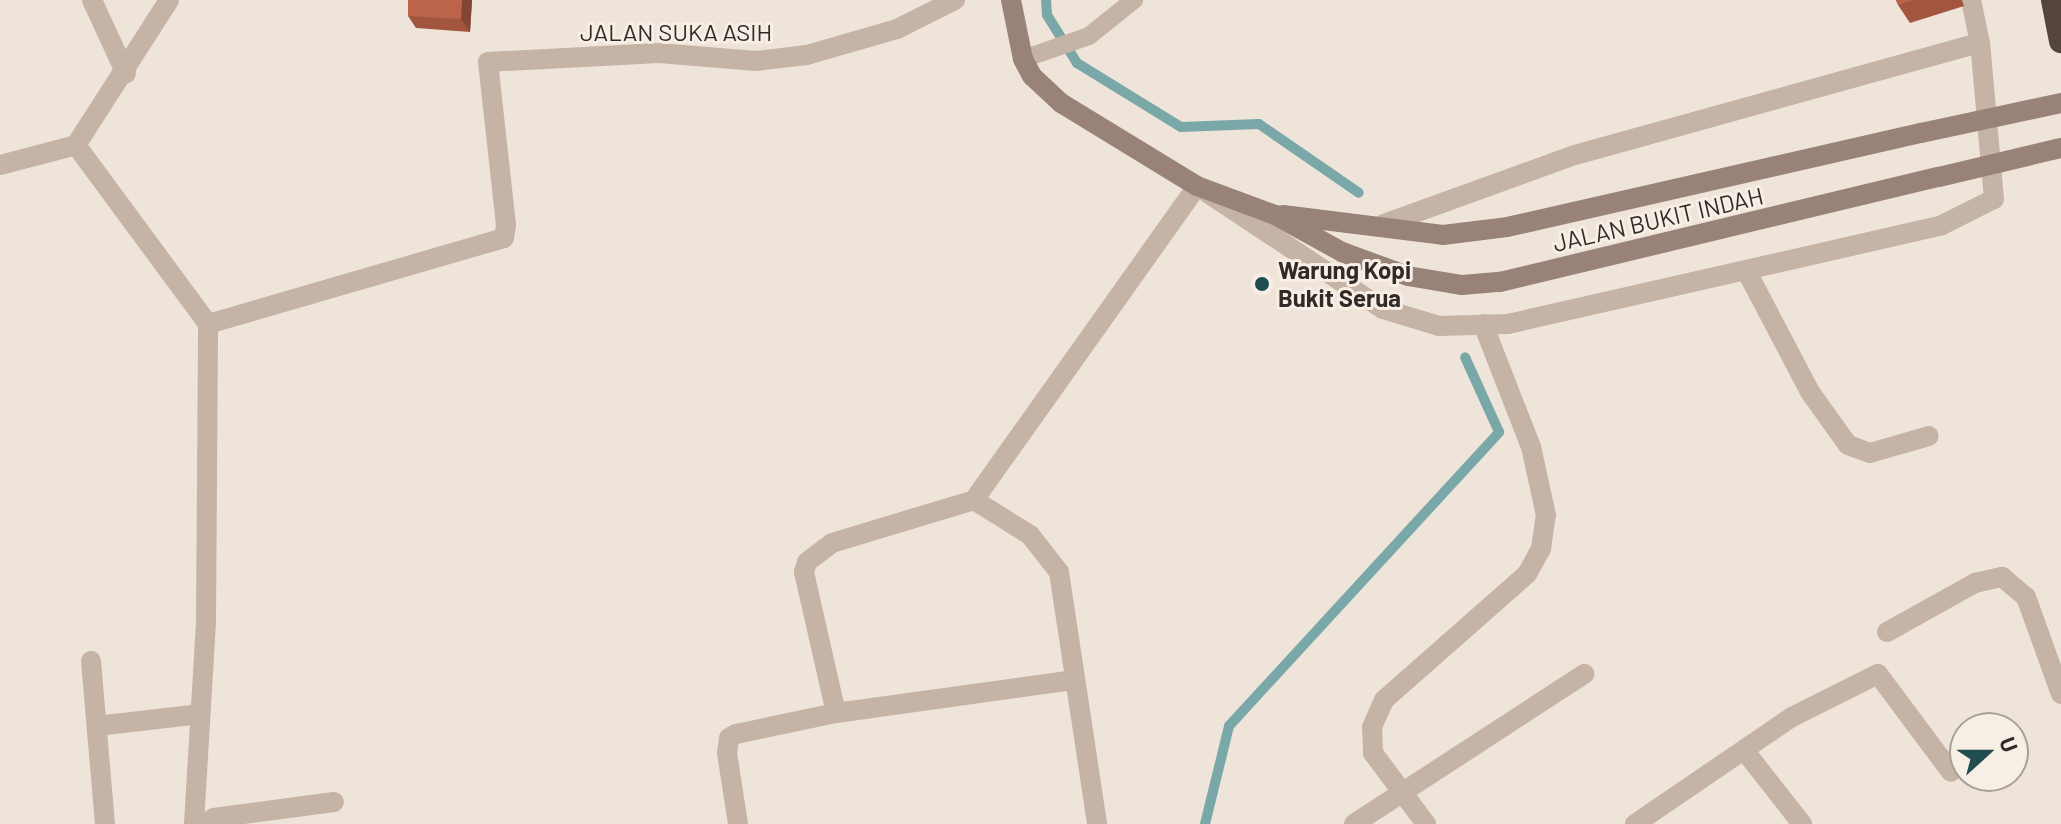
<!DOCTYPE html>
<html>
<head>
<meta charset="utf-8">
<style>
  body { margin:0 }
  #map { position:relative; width:2061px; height:824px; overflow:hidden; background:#efe4d9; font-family:Barlow,sans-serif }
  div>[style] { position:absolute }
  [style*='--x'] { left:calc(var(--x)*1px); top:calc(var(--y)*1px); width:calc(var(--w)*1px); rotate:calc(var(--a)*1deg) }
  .stream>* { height:10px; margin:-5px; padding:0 5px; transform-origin:5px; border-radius:5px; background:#7aa8a9 }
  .service>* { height:18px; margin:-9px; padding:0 9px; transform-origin:9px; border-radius:9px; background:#c5b4a6 }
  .minor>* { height:20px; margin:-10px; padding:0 10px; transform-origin:10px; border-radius:10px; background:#c5b4a6 }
  .tertiary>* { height:20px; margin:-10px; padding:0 10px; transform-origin:10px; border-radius:10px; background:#c5b4a6 }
  .secondary>* { height:20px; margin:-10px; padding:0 10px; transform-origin:10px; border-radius:10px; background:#998378 }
  .motorway>* { height:24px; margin:-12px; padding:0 12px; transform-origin:12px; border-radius:12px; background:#53443e }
  .secondary-bridge>* { height:20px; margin:-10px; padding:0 10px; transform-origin:10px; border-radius:10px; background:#998378 }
  .wall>* { inset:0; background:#a25640 }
  .shaded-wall>* { inset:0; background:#844634 }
  .building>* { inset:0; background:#bc644a }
  .dots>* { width:22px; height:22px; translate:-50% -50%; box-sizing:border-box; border:4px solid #f7eee5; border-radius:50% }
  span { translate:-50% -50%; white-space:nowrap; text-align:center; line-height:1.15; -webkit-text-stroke:6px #f7eee5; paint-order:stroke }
  .street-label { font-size:24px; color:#322a26 }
  .poi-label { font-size:24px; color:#322a26; font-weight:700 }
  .left { translate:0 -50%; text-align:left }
  .north { position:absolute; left:1949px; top:712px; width:80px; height:80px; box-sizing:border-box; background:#f7eee5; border:2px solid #a8a099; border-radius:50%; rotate:69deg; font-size:22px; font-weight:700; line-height:32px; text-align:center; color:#322a26 }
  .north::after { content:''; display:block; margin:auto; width:28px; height:36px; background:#204d50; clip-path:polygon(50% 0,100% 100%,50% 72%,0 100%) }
</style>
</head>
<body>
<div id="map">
  <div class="stream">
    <div style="--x:1046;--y:0;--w:15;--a:86"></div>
    <div style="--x:1047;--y:15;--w:57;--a:58"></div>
    <div style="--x:1077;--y:63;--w:122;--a:31.6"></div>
    <div style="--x:1181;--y:127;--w:78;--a:-2.2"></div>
    <div style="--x:1259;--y:124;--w:121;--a:34.6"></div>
    <div style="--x:1205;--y:824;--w:101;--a:-76.2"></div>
    <div style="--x:1229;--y:726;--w:399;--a:-47.4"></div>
    <div style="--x:1499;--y:432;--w:82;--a:-114.4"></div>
  </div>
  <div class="service">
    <div style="--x:1023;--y:59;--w:70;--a:-19.2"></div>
    <div style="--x:1089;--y:36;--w:58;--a:-38.7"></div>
  </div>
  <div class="minor">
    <div style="--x:92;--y:0;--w:81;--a:65.3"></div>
    <div style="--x:76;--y:145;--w:222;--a:53.6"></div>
    <div style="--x:1384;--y:224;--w:203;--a:-19.9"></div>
    <div style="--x:1575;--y:155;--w:420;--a:-15.5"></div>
    <div style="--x:1747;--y:272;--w:136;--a:62.3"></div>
    <div style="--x:1810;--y:392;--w:65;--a:54.4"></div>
    <div style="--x:1848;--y:445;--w:23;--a:20"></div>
    <div style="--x:1870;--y:453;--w:61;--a:-16.1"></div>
    <div style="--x:208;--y:324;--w:308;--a:-16.2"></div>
    <div style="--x:504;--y:238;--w:13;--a:-81"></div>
    <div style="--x:506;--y:225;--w:164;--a:-96.3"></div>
    <div style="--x:488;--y:62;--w:171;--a:-3"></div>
    <div style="--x:659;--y:53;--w:97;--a:4.7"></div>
    <div style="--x:756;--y:61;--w:51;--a:-6.7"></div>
    <div style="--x:807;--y:55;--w:94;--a:-16.1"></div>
    <div style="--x:897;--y:29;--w:65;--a:-26.6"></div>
    <div style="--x:974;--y:500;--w:66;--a:32"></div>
    <div style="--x:1030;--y:535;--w:47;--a:51.9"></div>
    <div style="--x:1059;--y:572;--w:255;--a:81.4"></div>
    <div style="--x:1887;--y:632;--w:101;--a:-29.1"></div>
    <div style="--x:1975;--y:583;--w:28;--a:-13"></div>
    <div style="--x:2002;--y:577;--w:31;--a:40"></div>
    <div style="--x:2026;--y:597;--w:103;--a:70.2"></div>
    <div style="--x:91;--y:661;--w:164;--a:85.1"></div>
    <div style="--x:836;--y:713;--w:145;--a:-102.8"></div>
    <div style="--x:804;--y:572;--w:10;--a:-73"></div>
    <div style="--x:807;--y:562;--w:31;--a:-37"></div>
    <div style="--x:832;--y:543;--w:148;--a:-16.8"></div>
    <div style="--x:974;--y:500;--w:385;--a:-54.6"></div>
    <div style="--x:1197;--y:186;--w:223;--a:33.5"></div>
    <div style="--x:1383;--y:309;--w:59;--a:16.9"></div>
    <div style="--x:1439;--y:326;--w:69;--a:-1.7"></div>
    <div style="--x:1508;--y:324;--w:443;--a:-12.8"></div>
    <div style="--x:1940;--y:226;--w:60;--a:-26.6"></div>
    <div style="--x:1994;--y:199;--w:157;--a:-95.1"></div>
    <div style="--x:1980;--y:43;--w:44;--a:-101.8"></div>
    <div style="--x:97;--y:726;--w:104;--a:-6.6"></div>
    <div style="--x:1744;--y:750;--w:94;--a:51.9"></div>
    <div style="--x:194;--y:824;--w:202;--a:-86.6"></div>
    <div style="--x:206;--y:622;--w:298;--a:-89.6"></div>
    <div style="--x:205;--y:824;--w:11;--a:-34"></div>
    <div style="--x:214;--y:818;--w:121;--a:-7.6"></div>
    <div style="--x:738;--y:824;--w:72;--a:-98.8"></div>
    <div style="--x:727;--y:753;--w:15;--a:-82"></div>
    <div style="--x:729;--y:738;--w:8;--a:-30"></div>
    <div style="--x:736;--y:734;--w:102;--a:-11.9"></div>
    <div style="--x:836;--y:713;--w:241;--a:-7.9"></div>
    <div style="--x:1354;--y:824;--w:275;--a:-33.1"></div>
    <div style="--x:1426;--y:824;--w:89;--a:-126.7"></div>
    <div style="--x:1373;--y:753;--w:26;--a:-92"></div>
    <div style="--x:1372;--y:727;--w:30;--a:-66"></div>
    <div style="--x:1384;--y:700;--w:191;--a:-41.4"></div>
    <div style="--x:1527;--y:574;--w:29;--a:-61"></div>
    <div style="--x:1541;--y:549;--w:34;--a:-82"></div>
    <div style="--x:1546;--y:515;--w:70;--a:-102.4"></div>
    <div style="--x:1531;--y:447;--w:132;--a:-111.3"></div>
    <div style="--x:1635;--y:824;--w:190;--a:-34.3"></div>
    <div style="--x:1792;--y:717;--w:96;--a:-26.6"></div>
    <div style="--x:1878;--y:674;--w:122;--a:53.3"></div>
  </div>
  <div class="tertiary">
    <div style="--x:0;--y:165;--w:79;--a:-14.7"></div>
    <div style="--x:76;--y:145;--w:172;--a:-57.3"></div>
  </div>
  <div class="secondary">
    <div style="--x:1011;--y:0;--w:60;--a:78.5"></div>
    <div style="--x:1023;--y:59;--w:19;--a:62"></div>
    <div style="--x:1032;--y:76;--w:40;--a:43"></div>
    <div style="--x:1061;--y:103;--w:159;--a:31.4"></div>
    <div style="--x:1197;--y:186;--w:83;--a:20.4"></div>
    <div style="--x:1275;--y:215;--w:77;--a:28.9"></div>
    <div style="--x:1342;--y:252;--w:70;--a:20"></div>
    <div style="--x:1408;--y:276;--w:55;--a:9.5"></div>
    <div style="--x:1462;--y:285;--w:38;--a:-5"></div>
    <div style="--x:1500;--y:282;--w:451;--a:-13.5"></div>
    <div style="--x:1283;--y:215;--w:161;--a:7.1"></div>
    <div style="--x:1443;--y:235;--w:64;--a:-7.1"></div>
    <div style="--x:1507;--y:227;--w:425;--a:-12.8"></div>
  </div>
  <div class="motorway">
    <div style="--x:2053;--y:0;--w:42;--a:79"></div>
  </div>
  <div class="secondary-bridge">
    <div style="--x:1921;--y:133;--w:143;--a:-12.1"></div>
    <div style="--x:1939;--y:177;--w:125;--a:-13.4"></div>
  </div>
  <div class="wall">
    <div style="clip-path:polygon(472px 0,470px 32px,416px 28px,408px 16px)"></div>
    <div style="clip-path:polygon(1896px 0,1962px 0,1964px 6px,1910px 23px,1898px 5px)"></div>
  </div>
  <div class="shaded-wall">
    <div style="clip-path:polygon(462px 0,472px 0,470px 32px,461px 19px)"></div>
  </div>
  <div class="building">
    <div style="clip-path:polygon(408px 0,462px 0,461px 19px,408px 16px)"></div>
    <div style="clip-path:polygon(1896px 0,1913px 0,1898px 5px)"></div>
  </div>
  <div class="dots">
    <div style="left:1262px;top:284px;background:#204d50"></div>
  </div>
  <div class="street-label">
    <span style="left:676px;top:32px">JALAN SUKA ASIH</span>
    <span style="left:1658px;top:219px;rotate:-13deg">JALAN BUKIT INDAH</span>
  </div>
  <div class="poi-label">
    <span class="left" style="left:1278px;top:284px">Warung Kopi<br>Bukit Serua</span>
  </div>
  <div class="north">U</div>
</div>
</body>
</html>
